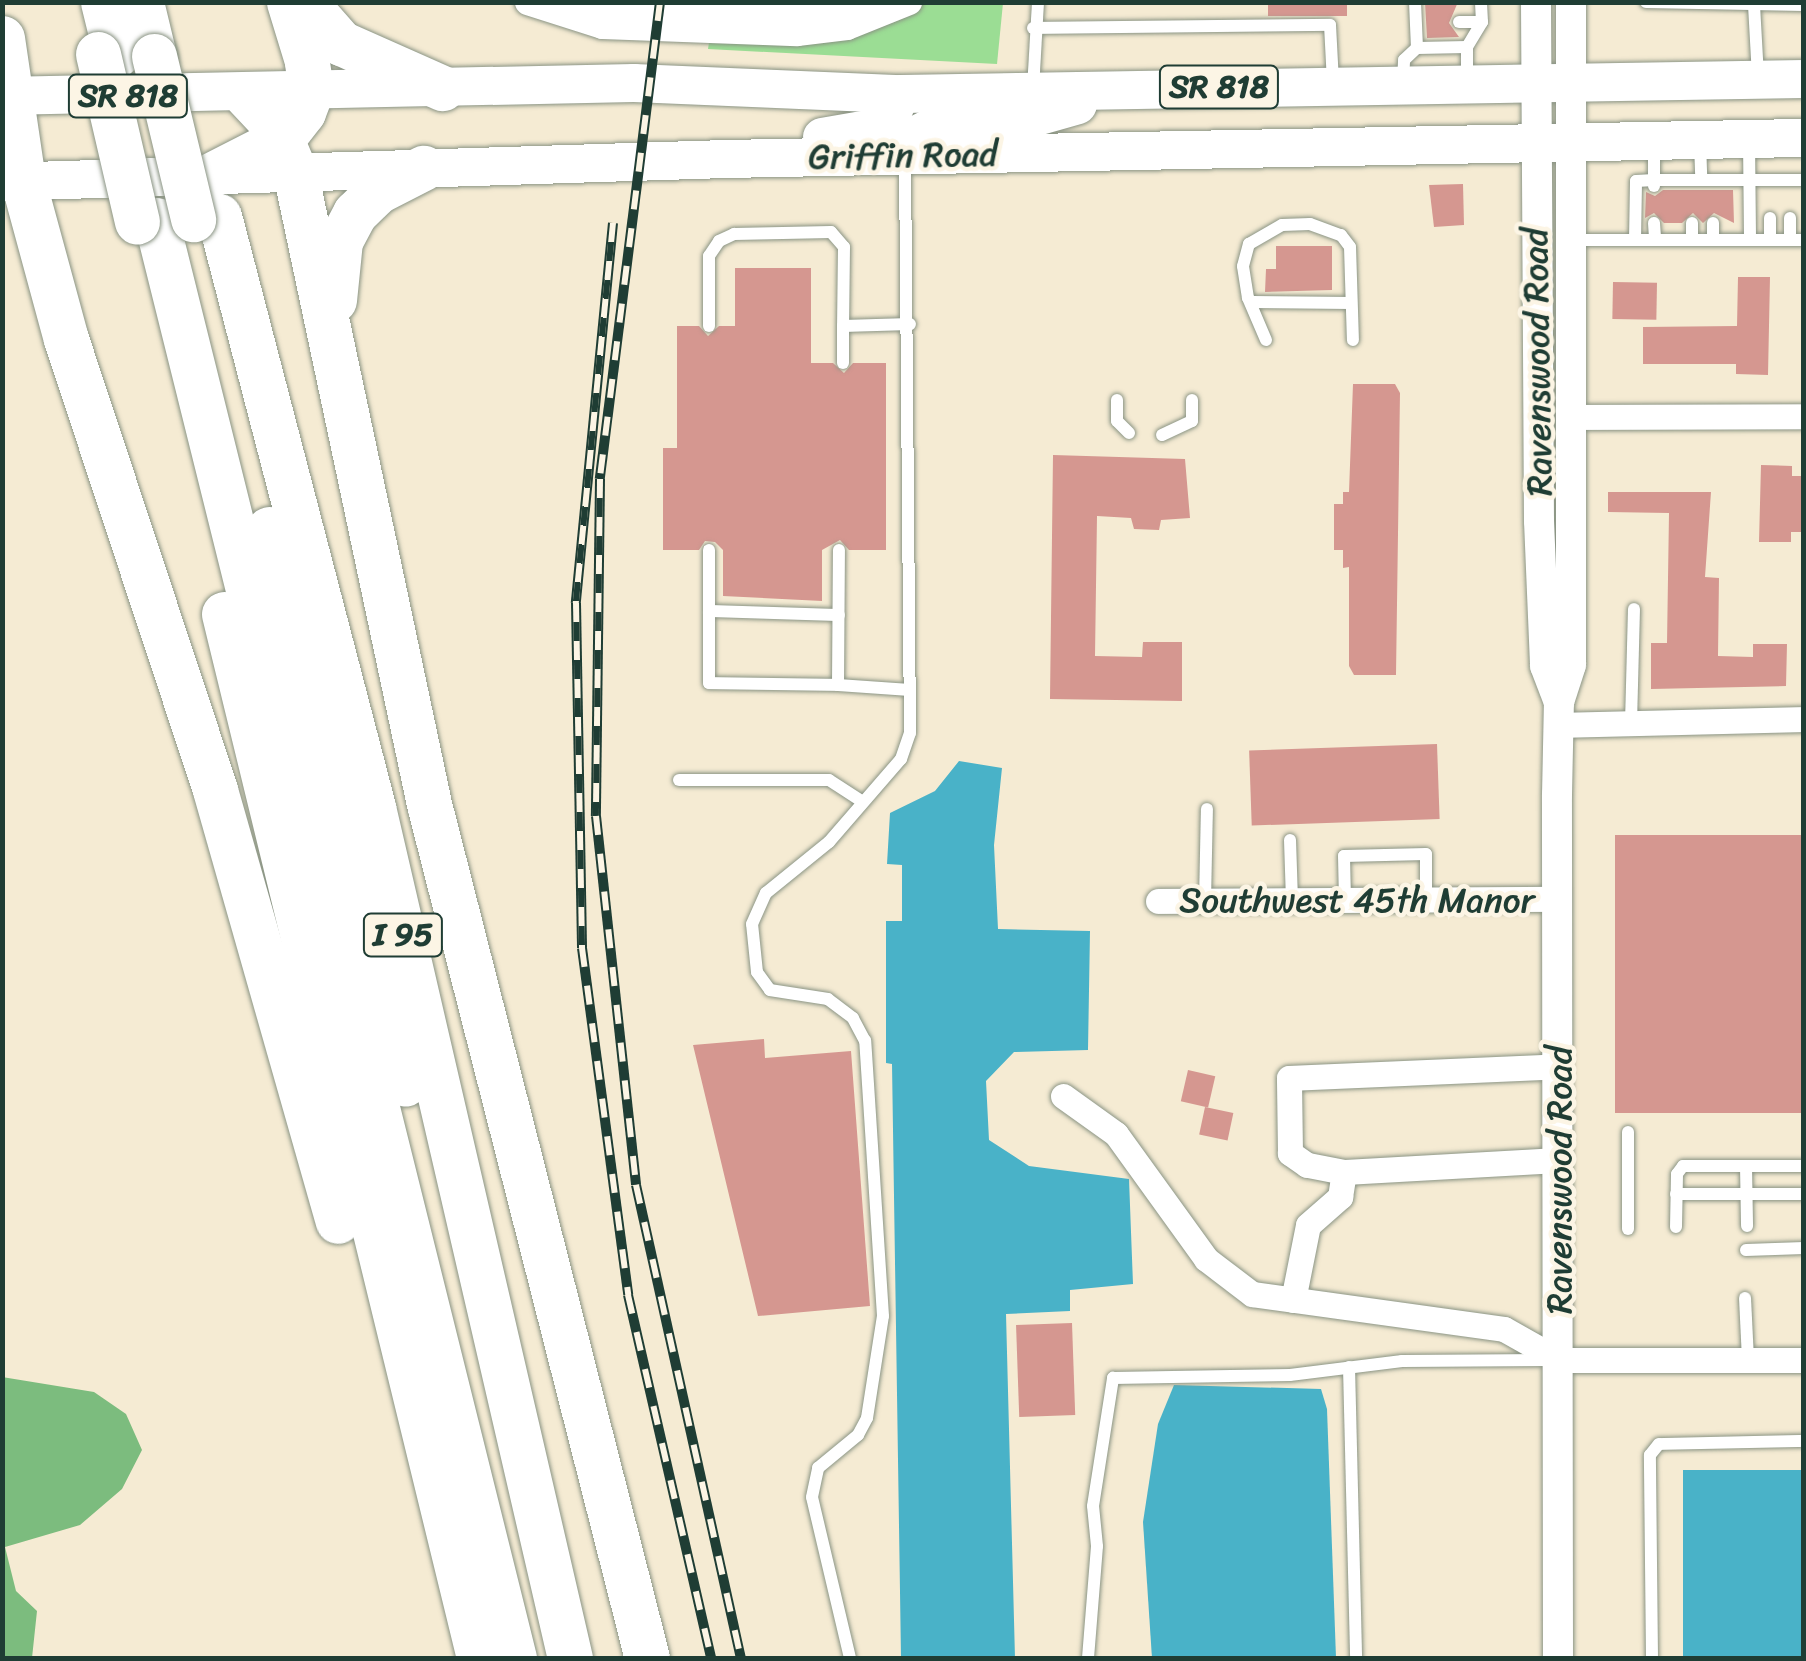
<!DOCTYPE html>
<html>
<head>
<meta charset="utf-8">
<style>
  body { margin:0 }
  #map { position:relative; width:1806px; height:1661px; overflow:hidden; background:#f5ebd3; font-family:Sriracha,sans-serif }
  div>[style] { position:absolute }
  [style*='--x'] { left:calc(var(--x)*1px); top:calc(var(--y)*1px); width:calc(var(--w)*1px); rotate:calc(var(--a)*1deg) }
  .green>* { inset:0; background:#9bdd94 }
  .forest>* { inset:0; background:#7cbc7e }
  .water>* { inset:0; background:#49b2c8; transform-origin:0 0 }
  .building>* { inset:0; background:#d59790; transform-origin:0 0 }
  .roads { filter:drop-shadow(0 0 2px #8a9484) drop-shadow(0 0 2px #8a9484) }
  .service>* { height:12px; margin:-6px; padding:0 6px; transform-origin:6px; border-radius:6px; background:#fff }
  .minor>* { height:25px; margin:-12.5px; padding:0 12.5px; transform-origin:12.5px; border-radius:12.5px; background:#fff }
  .tertiary>* { height:30px; margin:-15px; padding:0 15px; transform-origin:15px; border-radius:15px; background:#fff }
  .primary>* { height:38px; margin:-19px; padding:0 19px; transform-origin:19px; border-radius:19px; background:#fff }
  .motorway>* { height:45px; margin:-22.5px; padding:0 22.5px; transform-origin:22.5px; border-radius:22.5px; background:#fff }
  .rail>* { height:10px; margin-top:-5px; transform-origin:0; background:repeating-linear-gradient(90deg,#fcf5e5 0 19px,#1f3d34 0 38px); box-sizing:border-box; border-block:2px solid #1f3d34 }
  .bridges { filter:drop-shadow(0 0 2px #8a9484) drop-shadow(0 0 2px #8a9484) }
  .motorway-bridge>* { height:45px; margin:-22.5px; padding:0 22.5px; transform-origin:22.5px; border-radius:22.5px; background:#fff }
  span { translate:-50% -50%; white-space:nowrap; text-align:center; line-height:1.15; -webkit-text-stroke:9px #fcf5e5; paint-order:stroke }
  .shield-label span { padding:2px 8px; background:#fcf5e5; border:2px solid; border-radius:8px; -webkit-text-stroke-width:0 }
  .shield-label { font-size:32px; color:#1f3d34; font-weight:700 }
  .street-label { font-size:35px; color:#1f3d34 }
  .frame { position:absolute; inset:0; border:5px solid #1f3d34; pointer-events:none }
</style>
</head>
<body>
<div id="map">
  <div class="green">
    <div style="clip-path:polygon(715px 3px,1003px 3px,997px 64px,708px 49px)"></div>
  </div>
  <div class="forest">
    <div style="clip-path:polygon(2px 1377px,94px 1392px,126px 1414px,142px 1450px,122px 1489px,80px 1525px,5px 1547px,16px 1591px,37px 1611px,32px 1658px,3px 1658px)"></div>
  </div>
  <div class="water">
    <div style="clip-path:polygon(959px 761px,1002px 768px,994px 845px,998px 929px,1090px 931px,1088px 1050px,1014px 1052px,986px 1081px,989px 1140px,1029px 1166px,1129px 1179px,1133px 1284px,1070px 1290px,1070px 1311px,1006px 1314px,1015px 1658px,901px 1658px,892px 1064px,886px 1063px,886px 921px,902px 921px,902px 865px,887px 864px,890px 813px,935px 791px)"></div>
    <div style="clip-path:polygon(1174px 1385px,1321px 1389px,1327px 1409px,1336px 1658px,1152px 1658px,1143px 1522px,1158px 1424px)"></div>
    <div style="left:1683px;top:1470px;width:120px;height:188px"></div>
  </div>
  <div class="building">
    <div style="left:1268px;top:2px;width:79px;height:14px"></div>
    <div style="clip-path:polygon(1425px 2px,1458px 2px,1449px 23px,1459px 37px,1427px 38px)"></div>
    <div style="clip-path:polygon(1463px 184px,1464px 225px,1434px 227px,1429px 185px)"></div>
    <div style="clip-path:polygon(1663px 190px,1733px 190px,1734px 223px,1714px 213px,1703px 223px,1693px 213px,1682px 223px,1664px 223px,1654px 213px,1645px 218px,1646px 192px,1655px 196px)"></div>
    <div style="clip-path:polygon(1276px 246px,1332px 246px,1332px 290px,1265px 292px,1266px 269px,1276px 269px)"></div>
    <div style="clip-path:polygon(735px 268px,811px 268px,811px 363px,833px 363px,844px 373px,853px 363px,886px 363px,886px 550px,849px 550px,840px 540px,822px 550px,822px 601px,723px 596px,723px 550px,715px 542px,705px 541px,699px 550px,663px 550px,663px 448px,677px 448px,677px 326px,699px 326px,708px 336px,719px 326px,735px 326px)"></div>
    <div style="clip-path:polygon(1738px 277px,1770px 277px,1768px 375px,1736px 374px,1736px 364px,1643px 364px,1643px 327px,1737px 326px)"></div>
    <div style="left:1613px;top:282px;width:44px;height:37px;rotate:1deg"></div>
    <div style="clip-path:polygon(1353px 384px,1395px 384px,1400px 393px,1396px 675px,1354px 675px,1349px 666px,1349px 567px,1343px 568px,1343px 550px,1334px 550px,1334px 504px,1343px 504px,1343px 492px,1349px 492px)"></div>
    <div style="clip-path:polygon(1053px 455px,1185px 459px,1190px 518px,1161px 520px,1159px 530px,1134px 529px,1131px 518px,1097px 516px,1095px 656px,1142px 657px,1143px 642px,1182px 642px,1182px 701px,1050px 699px)"></div>
    <div style="clip-path:polygon(1761px 465px,1792px 466px,1792px 476px,1804px 476px,1804px 532px,1791px 532px,1791px 542px,1759px 542px)"></div>
    <div style="clip-path:polygon(1608px 492px,1711px 492px,1705px 577px,1719px 578px,1718px 656px,1753px 657px,1753px 644px,1787px 644px,1786px 686px,1651px 689px,1651px 643px,1667px 643px,1669px 513px,1608px 512px)"></div>
    <div style="left:1437px;top:744px;width:75px;height:188px;rotate:88deg"></div>
    <div style="left:1615px;top:835px;width:189px;height:278px"></div>
    <div style="clip-path:polygon(764px 1039px,765px 1058px,851px 1051px,870px 1306px,758px 1316px,693px 1045px)"></div>
    <div style="left:1188px;top:1070px;width:28px;height:32px;rotate:13deg"></div>
    <div style="left:1205px;top:1107px;width:29px;height:28px;rotate:12deg"></div>
    <div style="left:1072px;top:1323px;width:92px;height:56px;rotate:88deg"></div>
  </div>
  <div class="roads">
    <div class="service">
      <div style="--x:1415;--y:2;--w:46;--a:87.5"></div>
      <div style="--x:1417;--y:48;--w:50;--a:-1.1"></div>
      <div style="--x:1467;--y:47;--w:31;--a:90"></div>
      <div style="--x:1646;--y:2;--w:158;--a:1.1"></div>
      <div style="--x:1754;--y:5;--w:72;--a:86.8"></div>
      <div style="--x:1459;--y:22;--w:23;--a:0"></div>
      <div style="--x:1033;--y:28;--w:297;--a:-0.6"></div>
      <div style="--x:1330;--y:25;--w:57;--a:87"></div>
      <div style="--x:1467;--y:47;--w:29;--a:-59"></div>
      <div style="--x:1482;--y:22;--w:20;--a:-93"></div>
      <div style="--x:1403;--y:81;--w:21;--a:-87"></div>
      <div style="--x:1404;--y:60;--w:18;--a:-43"></div>
      <div style="--x:1033;--y:89;--w:87;--a:-86.7"></div>
      <div style="--x:1749;--y:141;--w:99;--a:89.4"></div>
      <div style="--x:1700;--y:142;--w:38;--a:88"></div>
      <div style="--x:1654;--y:186;--w:6;--a:-90"></div>
      <div style="--x:1654;--y:180;--w:150;--a:0"></div>
      <div style="--x:1654;--y:223;--w:16;--a:86"></div>
      <div style="--x:1692;--y:223;--w:17;--a:90"></div>
      <div style="--x:1713;--y:223;--w:17;--a:90"></div>
      <div style="--x:1770;--y:239;--w:21;--a:-90"></div>
      <div style="--x:1572;--y:240;--w:232;--a:0"></div>
      <div style="--x:1635;--y:240;--w:59;--a:-89"></div>
      <div style="--x:1636;--y:181;--w:18;--a:-3"></div>
      <div style="--x:1654;--y:180;--w:35;--a:-90"></div>
      <div style="--x:1790;--y:240;--w:22;--a:-90"></div>
      <div style="--x:1252;--y:302;--w:99;--a:0.6"></div>
      <div style="--x:709;--y:326;--w:70;--a:-90"></div>
      <div style="--x:709;--y:256;--w:18;--a:-56"></div>
      <div style="--x:719;--y:241;--w:17;--a:-25"></div>
      <div style="--x:734;--y:234;--w:97;--a:-1.2"></div>
      <div style="--x:831;--y:232;--w:20;--a:49"></div>
      <div style="--x:844;--y:247;--w:79;--a:90.7"></div>
      <div style="--x:843;--y:326;--w:67;--a:-1.7"></div>
      <div style="--x:1266;--y:340;--w:46;--a:-113.2"></div>
      <div style="--x:1248;--y:298;--w:32;--a:-99"></div>
      <div style="--x:1243;--y:266;--w:23;--a:-75"></div>
      <div style="--x:1249;--y:244;--w:38;--a:-30"></div>
      <div style="--x:1282;--y:225;--w:28;--a:-2"></div>
      <div style="--x:1310;--y:224;--w:33;--a:20"></div>
      <div style="--x:1341;--y:235;--w:15;--a:53"></div>
      <div style="--x:1350;--y:247;--w:93;--a:88.2"></div>
      <div style="--x:843;--y:363;--w:37;--a:-90"></div>
      <div style="--x:1117;--y:400;--w:21;--a:90"></div>
      <div style="--x:1117;--y:421;--w:17;--a:45"></div>
      <div style="--x:1162;--y:435;--w:33;--a:-25"></div>
      <div style="--x:1192;--y:421;--w:21;--a:-90"></div>
      <div style="--x:709;--y:550;--w:133;--a:90"></div>
      <div style="--x:709;--y:683;--w:129;--a:0.9"></div>
      <div style="--x:838;--y:685;--w:135;--a:-89.6"></div>
      <div style="--x:709;--y:611;--w:130;--a:1.8"></div>
      <div style="--x:838;--y:685;--w:72;--a:4"></div>
      <div style="--x:1631;--y:723;--w:114;--a:-88.5"></div>
      <div style="--x:679;--y:780;--w:150;--a:0"></div>
      <div style="--x:829;--y:780;--w:40;--a:32.9"></div>
      <div style="--x:1290;--y:840;--w:60;--a:88.1"></div>
      <div style="--x:1345;--y:900;--w:44;--a:-91.3"></div>
      <div style="--x:1344;--y:856;--w:82;--a:-1.4"></div>
      <div style="--x:1426;--y:854;--w:45;--a:90"></div>
      <div style="--x:1205;--y:901;--w:92;--a:-88.8"></div>
      <div style="--x:1746;--y:1166;--w:60;--a:89"></div>
      <div style="--x:1676;--y:1194;--w:128;--a:0"></div>
      <div style="--x:1676;--y:1227;--w:53;--a:-88.9"></div>
      <div style="--x:1677;--y:1174;--w:10;--a:-53"></div>
      <div style="--x:1683;--y:1166;--w:121;--a:0"></div>
      <div style="--x:1628;--y:1229;--w:97;--a:-90"></div>
      <div style="--x:1746;--y:1250;--w:58;--a:-2"></div>
      <div style="--x:1745;--y:1298;--w:62;--a:87.2"></div>
      <div style="--x:1349;--y:1367;--w:291;--a:88.6"></div>
      <div style="--x:850;--y:1658;--w:165;--a:-103.3"></div>
      <div style="--x:812;--y:1497;--w:30;--a:-78"></div>
      <div style="--x:818;--y:1468;--w:52;--a:-39.5"></div>
      <div style="--x:858;--y:1435;--w:19;--a:-62"></div>
      <div style="--x:867;--y:1418;--w:103;--a:-81.1"></div>
      <div style="--x:883;--y:1316;--w:276;--a:-93.7"></div>
      <div style="--x:865;--y:1041;--w:26;--a:-118"></div>
      <div style="--x:853;--y:1018;--w:31;--a:-143"></div>
      <div style="--x:828;--y:999;--w:59;--a:-171.2"></div>
      <div style="--x:770;--y:990;--w:22;--a:-126"></div>
      <div style="--x:757;--y:972;--w:48;--a:-95.9"></div>
      <div style="--x:752;--y:924;--w:34;--a:-66"></div>
      <div style="--x:766;--y:893;--w:81;--a:-39"></div>
      <div style="--x:829;--y:842;--w:110;--a:-49.1"></div>
      <div style="--x:901;--y:759;--w:28;--a:-71"></div>
      <div style="--x:910;--y:733;--w:576;--a:-90.5"></div>
      <div style="--x:1088;--y:1658;--w:112;--a:-85.4"></div>
      <div style="--x:1097;--y:1546;--w:40;--a:-95.7"></div>
      <div style="--x:1093;--y:1506;--w:130;--a:-81.1"></div>
      <div style="--x:1113;--y:1378;--w:177;--a:-1"></div>
      <div style="--x:1290;--y:1375;--w:113;--a:-7.1"></div>
      <div style="--x:1402;--y:1361;--w:145;--a:-0.4"></div>
      <div style="--x:1652;--y:1658;--w:203;--a:-90.6"></div>
      <div style="--x:1650;--y:1455;--w:14;--a:-51"></div>
      <div style="--x:1659;--y:1444;--w:145;--a:-1.2"></div>
    </div>
    <div class="minor">
      <div style="--x:527;--y:2;--w:79;--a:17.7"></div>
      <div style="--x:602;--y:26;--w:195;--a:2.1"></div>
      <div style="--x:797;--y:33;--w:50;--a:-6.8"></div>
      <div style="--x:847;--y:27;--w:67;--a:-22"></div>
      <div style="--x:578;--y:2;--w:219;--a:3.1"></div>
      <div style="--x:797;--y:14;--w:64;--a:-10.8"></div>
      <div style="--x:1573;--y:417;--w:231;--a:-0.2"></div>
      <div style="--x:1558;--y:725;--w:246;--a:-1.4"></div>
      <div style="--x:1158;--y:901;--w:399;--a:-0.3"></div>
      <div style="--x:1063;--y:1096;--w:65;--a:35.6"></div>
      <div style="--x:1116;--y:1134;--w:154;--a:54.2"></div>
      <div style="--x:1206;--y:1259;--w:58;--a:37.3"></div>
      <div style="--x:1252;--y:1294;--w:254;--a:7.9"></div>
      <div style="--x:1504;--y:1329;--w:63;--a:29.4"></div>
      <div style="--x:1559;--y:1360;--w:245;--a:0"></div>
      <div style="--x:1344;--y:1172;--w:215;--a:-3.2"></div>
      <div style="--x:1293;--y:1300;--w:76;--a:-78.7"></div>
      <div style="--x:1308;--y:1225;--w:43;--a:-41.2"></div>
      <div style="--x:1340;--y:1197;--w:25;--a:-81"></div>
      <div style="--x:1344;--y:1172;--w:38;--a:-169"></div>
      <div style="--x:1307;--y:1165;--w:21;--a:-145"></div>
      <div style="--x:1290;--y:1153;--w:75;--a:-90.8"></div>
      <div style="--x:1289;--y:1078;--w:270;--a:-2.5"></div>
    </div>
    <div class="tertiary">
      <div style="--x:1536;--y:2;--w:519;--a:89.67"></div>
      <div style="--x:1539;--y:521;--w:145;--a:87.6"></div>
      <div style="--x:1545;--y:666;--w:39;--a:69"></div>
      <div style="--x:1558;--y:1658;--w:863;--a:-90.07"></div>
      <div style="--x:1557;--y:795;--w:93;--a:-88.8"></div>
      <div style="--x:1559;--y:702;--w:39;--a:-72"></div>
      <div style="--x:1571;--y:665;--w:663;--a:-90"></div>
    </div>
    <div class="primary">
      <div style="--x:2;--y:96;--w:632;--a:-1.18"></div>
      <div style="--x:634;--y:83;--w:267;--a:2.4"></div>
      <div style="--x:901;--y:94;--w:903;--a:-0.95"></div>
      <div style="--x:822;--y:137;--w:53;--a:-9.8"></div>
      <div style="--x:874;--y:128;--w:21;--a:-35"></div>
      <div style="--x:891;--y:116;--w:24;--a:-66"></div>
      <div style="--x:905;--y:155;--w:16;--a:-79"></div>
      <div style="--x:908;--y:139;--w:30;--a:-27"></div>
      <div style="--x:935;--y:125;--w:87;--a:-2.6"></div>
      <div style="--x:1022;--y:121;--w:58;--a:-15.9"></div>
      <div style="--x:2;--y:182;--w:724;--a:-1.82"></div>
      <div style="--x:726;--y:159;--w:1078;--a:-1.12"></div>
    </div>
    <div class="motorway">
      <div style="--x:103;--y:2;--w:55;--a:76.2"></div>
      <div style="--x:141;--y:2;--w:56;--a:76.5"></div>
      <div style="--x:305;--y:2;--w:55;--a:48.7"></div>
      <div style="--x:341;--y:43;--w:111;--a:24"></div>
      <div style="--x:2;--y:38;--w:145;--a:81.6"></div>
      <div style="--x:23;--y:181;--w:164;--a:74.8"></div>
      <div style="--x:66;--y:339;--w:475;--a:71.7"></div>
      <div style="--x:215;--y:790;--w:448;--a:74.1"></div>
      <div style="--x:246;--y:95;--w:44;--a:46.8"></div>
      <div style="--x:276;--y:127;--w:49;--a:67.1"></div>
      <div style="--x:295;--y:172;--w:646;--a:78.03"></div>
      <div style="--x:429;--y:804;--w:881;--a:75.68"></div>
      <div style="--x:213;--y:174;--w:77;--a:-26.9"></div>
      <div style="--x:282;--y:139;--w:34;--a:-52"></div>
      <div style="--x:303;--y:112;--w:22;--a:-69"></div>
      <div style="--x:311;--y:91;--w:30;--a:-98"></div>
      <div style="--x:307;--y:61;--w:62;--a:-107"></div>
      <div style="--x:219;--y:216;--w:611;--a:75.39"></div>
      <div style="--x:373;--y:807;--w:874;--a:76.97"></div>
      <div style="--x:156;--y:220;--w:1482;--a:76.02"></div>
      <div style="--x:334;--y:300;--w:59;--a:-84.2"></div>
      <div style="--x:340;--y:241;--w:32;--a:-62"></div>
      <div style="--x:355;--y:213;--w:32;--a:-44"></div>
      <div style="--x:378;--y:191;--w:51;--a:-27.1"></div>
      <div style="--x:269;--y:529;--w:571;--a:76.23"></div>
      <div style="--x:224;--y:614;--w:1075;--a:76.27"></div>
    </div>
  </div>
  <div class="rail">
    <div style="--x:660;--y:2;--w:481;--a:97.2"></div>
    <div style="--x:600;--y:479;--w:337;--a:90.7"></div>
    <div style="--x:596;--y:816;--w:371;--a:83.8"></div>
    <div style="--x:636;--y:1185;--w:485;--a:77.5"></div>
    <div style="--x:613;--y:223;--w:382;--a:95.6"></div>
    <div style="--x:576;--y:603;--w:345;--a:89"></div>
    <div style="--x:582;--y:948;--w:350;--a:82.4"></div>
    <div style="--x:628;--y:1295;--w:372;--a:77.1"></div>
  </div>
  <div class="bridges">
    <div class="motorway-bridge">
      <div style="--x:98;--y:54;--w:172;--a:76.9"></div>
      <div style="--x:154;--y:56;--w:168;--a:76.5"></div>
    </div>
  </div>
  <div class="shield-label">
    <span style="left:1219px;top:87px">SR 818</span>
    <span style="left:128px;top:96px">SR 818</span>
    <span style="left:403px;top:935px">I 95</span>
  </div>
  <div class="street-label">
    <span style="left:903px;top:155px;rotate:-1deg">Griffin Road</span>
    <span style="left:1537px;top:362px;rotate:-91deg">Ravenswood Road</span>
    <span style="left:1357px;top:900px">Southwest 45th Manor</span>
    <span style="left:1559px;top:1180px;rotate:-90deg">Ravenswood Road</span>
  </div>
  <div class="frame"></div>
</div>
</body>
</html>
